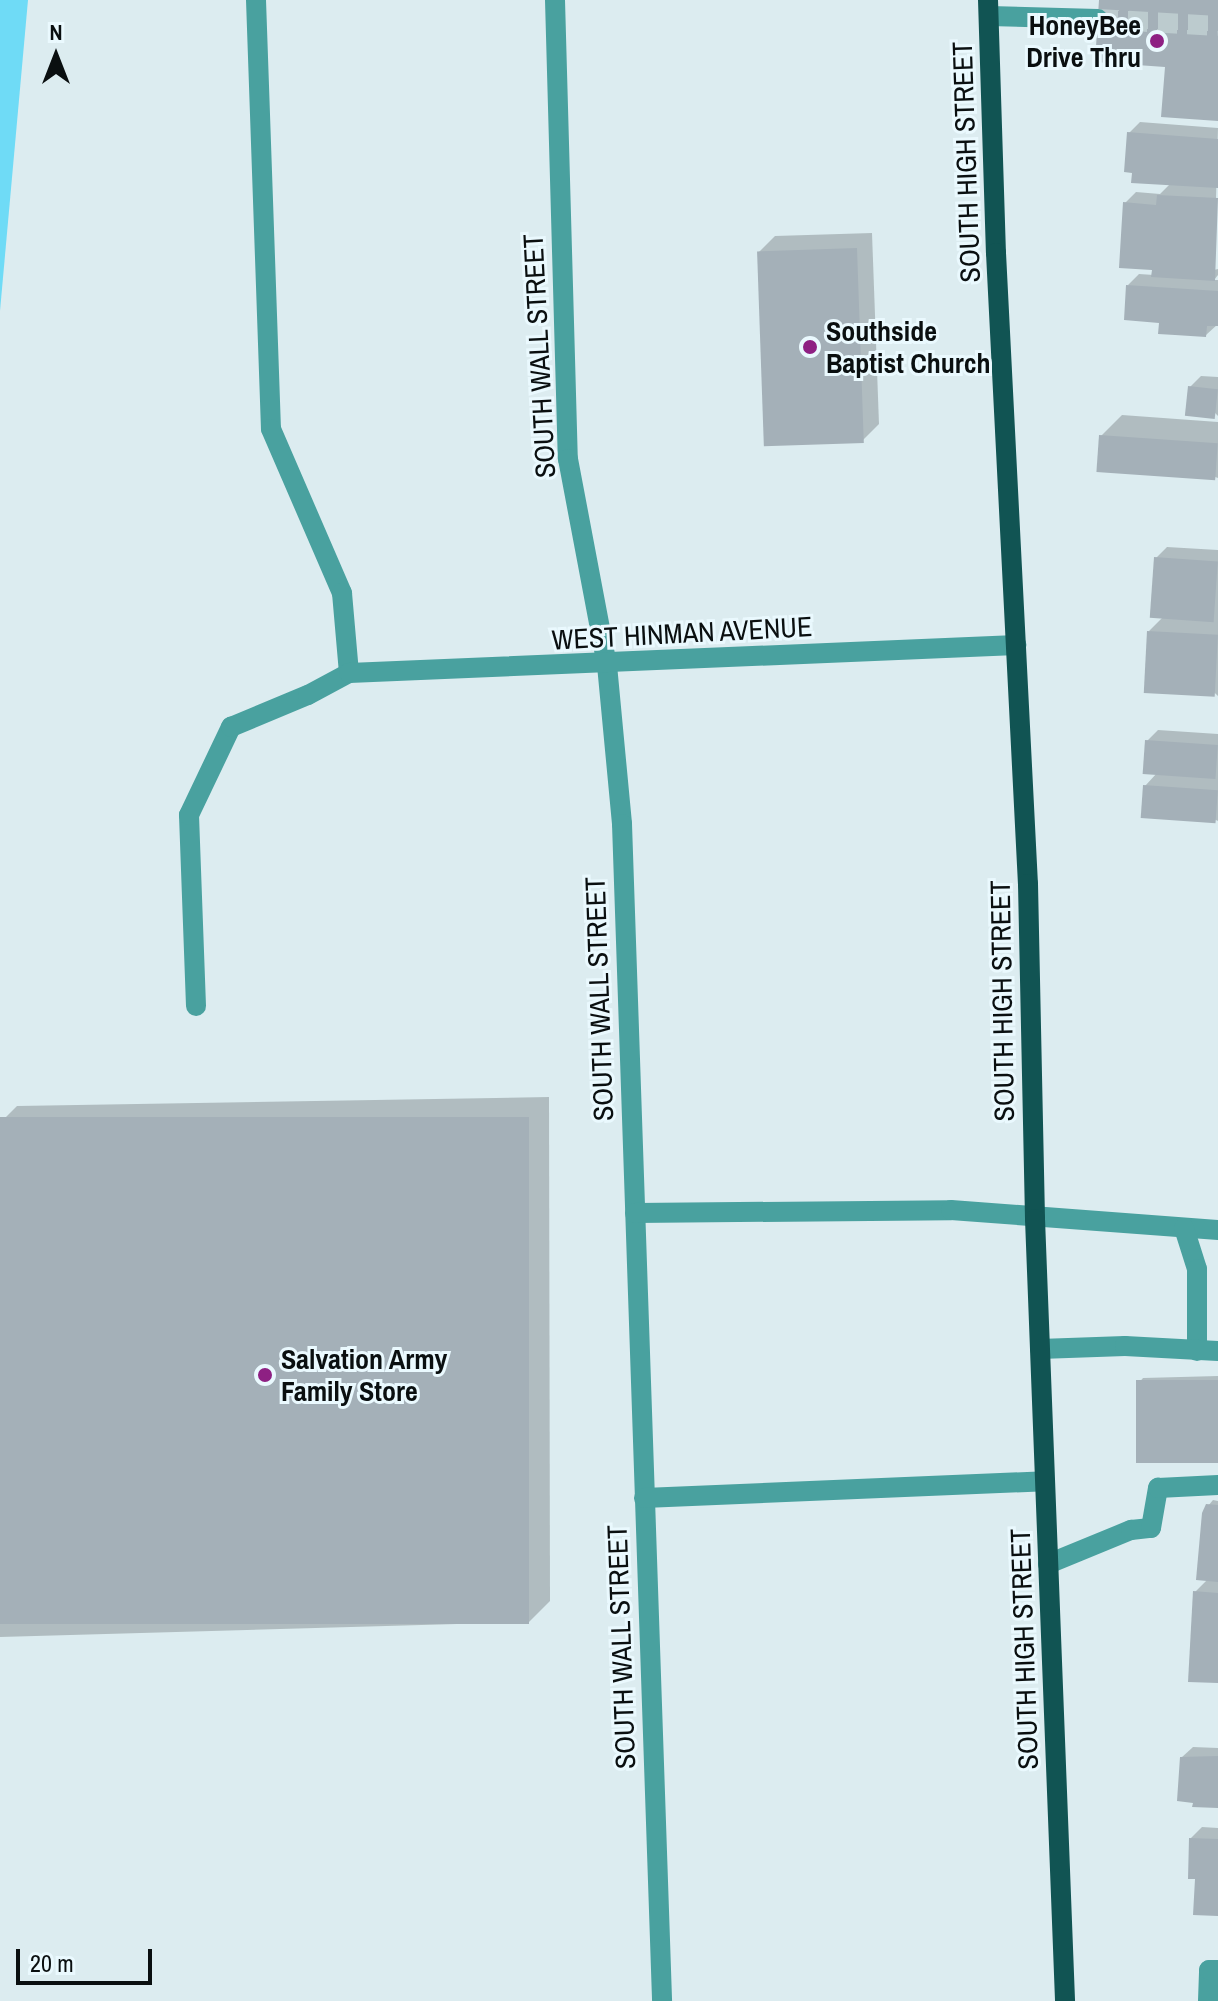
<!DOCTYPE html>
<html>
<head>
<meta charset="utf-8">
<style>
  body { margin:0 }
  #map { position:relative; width:1218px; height:2001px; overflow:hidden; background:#dcecf0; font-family:"Archivo Narrow",sans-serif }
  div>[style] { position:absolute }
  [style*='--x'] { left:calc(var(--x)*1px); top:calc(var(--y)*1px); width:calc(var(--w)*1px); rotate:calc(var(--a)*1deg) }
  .green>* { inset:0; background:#6fdbf6 }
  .shadow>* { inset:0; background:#0003 }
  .building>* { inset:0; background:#a4b0b8; transform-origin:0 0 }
  .minor-tunnel>* { height:20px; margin-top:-10px; transform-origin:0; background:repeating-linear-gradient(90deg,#bccbce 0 20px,transparent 0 30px) }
  .minor>* { height:20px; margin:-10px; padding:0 10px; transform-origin:10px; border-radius:10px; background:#49a19f }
  .major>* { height:20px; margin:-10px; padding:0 10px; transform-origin:10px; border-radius:10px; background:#115453 }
  .dots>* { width:22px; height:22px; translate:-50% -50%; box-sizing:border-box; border:4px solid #eaf9fe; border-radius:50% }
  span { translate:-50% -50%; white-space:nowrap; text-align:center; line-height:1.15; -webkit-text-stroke:6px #eaf9fe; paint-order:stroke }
  .poi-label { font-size:28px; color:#0a0f10; font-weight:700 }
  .right { translate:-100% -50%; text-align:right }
  .left { translate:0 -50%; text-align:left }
  .street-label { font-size:28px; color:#0a0f10 }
  .north { position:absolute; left:16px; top:16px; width:80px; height:80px; -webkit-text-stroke:6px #eaf9fe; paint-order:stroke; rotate:0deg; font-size:22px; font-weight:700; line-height:32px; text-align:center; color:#0a0f10 }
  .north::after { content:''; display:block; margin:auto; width:28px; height:36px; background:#0a0f10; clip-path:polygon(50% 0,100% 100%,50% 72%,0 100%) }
  .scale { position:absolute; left:16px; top:1949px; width:136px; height:36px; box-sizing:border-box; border:4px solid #0a0f10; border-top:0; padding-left:10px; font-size:24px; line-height:28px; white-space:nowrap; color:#0a0f10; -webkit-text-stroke:6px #eaf9fe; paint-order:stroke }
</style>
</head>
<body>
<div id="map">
  <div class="green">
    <div style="clip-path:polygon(0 0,28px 0,0 311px)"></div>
  </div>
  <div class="shadow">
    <div style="clip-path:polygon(1140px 122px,1218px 128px,1214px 270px,1218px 269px,1218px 275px,1214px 280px,1218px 280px,1218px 324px,1206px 335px,1161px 321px,1128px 285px,1139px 274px,1154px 275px,1154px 268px,1125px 203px,1136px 192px,1160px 194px,1171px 183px,1129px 133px)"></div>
    <div style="clip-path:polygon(872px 233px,879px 424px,862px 441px,759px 252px,775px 236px)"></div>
    <div style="clip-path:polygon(1201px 376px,1218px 377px,1218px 416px,1190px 387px)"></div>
    <div style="clip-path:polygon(1122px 415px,1218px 422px,1218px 478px,1101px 436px)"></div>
    <div style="clip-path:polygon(1167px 547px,1218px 550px,1218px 696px,1149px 631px,1163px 617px,1156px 558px)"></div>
    <div style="clip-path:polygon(1158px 730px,1218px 734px,1218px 821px,1145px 786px,1157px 773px,1147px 741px)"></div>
    <div style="clip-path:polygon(549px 1097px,550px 1601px,529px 1622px,0 1637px,0 1123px,17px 1106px)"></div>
    <div style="clip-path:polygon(1218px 1376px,1218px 1462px,1138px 1384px,1143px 1378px)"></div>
    <div style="clip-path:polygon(1213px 1500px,1218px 1501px,1218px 1681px,1195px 1592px,1208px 1579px,1208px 1506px)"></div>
    <div style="clip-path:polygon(1193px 1747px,1218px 1748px,1218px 1806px,1181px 1758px)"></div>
    <div style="clip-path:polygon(1202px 1827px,1218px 1828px,1218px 1914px,1197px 1877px,1191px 1838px)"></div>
  </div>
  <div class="building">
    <div style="clip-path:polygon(1099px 0,1218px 0,1218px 121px,1161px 117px,1165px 67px,1095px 62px)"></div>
    <div style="clip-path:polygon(1127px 132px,1218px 139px,1218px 188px,1131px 183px,1132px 173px,1124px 172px)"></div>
    <div style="clip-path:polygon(1157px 195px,1218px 198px,1215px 281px,1151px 277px,1152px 270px,1119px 268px,1123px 202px,1156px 205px)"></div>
    <div style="left:857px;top:248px;width:195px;height:100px;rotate:88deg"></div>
    <div style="clip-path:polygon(1126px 285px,1218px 291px,1218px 326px,1207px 326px,1206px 337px,1175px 335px,1158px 334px,1159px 323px,1124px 320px)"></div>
    <div style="left:1188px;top:386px;width:30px;height:30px;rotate:6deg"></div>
    <div style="left:1099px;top:435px;width:119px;height:37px;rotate:4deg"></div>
    <div style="left:1154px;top:557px;width:64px;height:61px;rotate:4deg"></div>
    <div style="left:1147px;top:631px;width:71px;height:62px;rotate:3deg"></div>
    <div style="left:1145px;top:740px;width:73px;height:34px;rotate:4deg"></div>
    <div style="left:1143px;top:785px;width:75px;height:33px;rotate:4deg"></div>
    <div style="left:529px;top:1117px;width:507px;height:529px;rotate:90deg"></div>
    <div style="left:1218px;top:1380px;width:83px;height:82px;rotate:90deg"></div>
    <div style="clip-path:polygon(1206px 1504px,1218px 1505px,1218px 1582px,1196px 1580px,1202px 1513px)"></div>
    <div style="clip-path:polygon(1193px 1591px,1218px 1593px,1218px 1683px,1188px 1682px)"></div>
    <div style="clip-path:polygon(1218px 1756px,1218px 1808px,1192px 1807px,1193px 1803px,1177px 1801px,1180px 1757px)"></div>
    <div style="clip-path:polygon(1189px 1838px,1218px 1839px,1218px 1916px,1193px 1915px,1195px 1879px,1188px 1879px)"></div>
  </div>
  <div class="minor-tunnel">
    <div style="--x:1098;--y:19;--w:120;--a:3.3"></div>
  </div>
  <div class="minor">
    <div style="--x:256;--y:0;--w:429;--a:88"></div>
    <div style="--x:271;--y:429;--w:179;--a:66.6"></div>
    <div style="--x:342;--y:593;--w:80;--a:85"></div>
    <div style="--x:555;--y:0;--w:459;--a:88.4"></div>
    <div style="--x:568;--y:459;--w:210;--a:79.3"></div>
    <div style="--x:607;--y:665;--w:160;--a:84.6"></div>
    <div style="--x:622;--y:824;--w:1178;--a:88.05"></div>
    <div style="--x:989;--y:16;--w:109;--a:1.6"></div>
    <div style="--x:196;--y:1006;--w:191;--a:-92.1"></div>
    <div style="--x:189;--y:815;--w:98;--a:-64.5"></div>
    <div style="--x:231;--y:727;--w:83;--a:-22.6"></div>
    <div style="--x:308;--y:695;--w:47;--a:-28.2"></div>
    <div style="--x:349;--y:673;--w:668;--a:-2.4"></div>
    <div style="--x:635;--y:1213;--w:316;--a:-0.5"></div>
    <div style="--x:951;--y:1210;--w:268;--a:4.3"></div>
    <div style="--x:1184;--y:1228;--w:43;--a:72.4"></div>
    <div style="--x:1197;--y:1269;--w:82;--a:90"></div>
    <div style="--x:1040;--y:1349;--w:85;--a:-2"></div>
    <div style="--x:1125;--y:1346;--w:93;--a:3.1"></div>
    <div style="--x:644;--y:1498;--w:401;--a:-2.4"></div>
    <div style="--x:1048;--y:1564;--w:90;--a:-22.3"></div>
    <div style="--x:1131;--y:1530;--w:20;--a:-6"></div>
    <div style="--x:1151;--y:1528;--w:41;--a:-80.1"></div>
    <div style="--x:1158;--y:1488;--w:60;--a:-2.9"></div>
    <div style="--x:1208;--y:2001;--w:31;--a:-88"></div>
    <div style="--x:1209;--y:1970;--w:9;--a:0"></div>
  </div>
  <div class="major">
    <div style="--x:988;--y:0;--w:253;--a:88.2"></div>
    <div style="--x:996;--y:253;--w:632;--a:87.1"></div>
    <div style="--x:1028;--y:884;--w:335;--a:88.8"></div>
    <div style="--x:1035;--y:1219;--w:783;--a:87.8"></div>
  </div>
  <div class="dots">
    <div style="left:1157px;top:41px;background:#8e2083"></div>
    <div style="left:810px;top:347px;background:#8e2083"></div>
    <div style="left:265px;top:1375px;background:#8e2083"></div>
  </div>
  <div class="poi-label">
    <span class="right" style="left:1141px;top:41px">HoneyBee<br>Drive Thru</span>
    <span class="left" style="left:826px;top:347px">Southside<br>Baptist Church</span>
    <span class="left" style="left:281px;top:1375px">Salvation Army<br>Family Store</span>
  </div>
  <div class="street-label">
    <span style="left:966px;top:162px;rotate:-92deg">SOUTH HIGH STREET</span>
    <span style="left:539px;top:356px;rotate:-93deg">SOUTH WALL STREET</span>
    <span style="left:682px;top:633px;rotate:-3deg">WEST HINMAN AVENUE</span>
    <span style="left:599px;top:999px;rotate:-92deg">SOUTH WALL STREET</span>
    <span style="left:1002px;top:1001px;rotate:-91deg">SOUTH HIGH STREET</span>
    <span style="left:621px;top:1647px;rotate:-92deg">SOUTH WALL STREET</span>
    <span style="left:1024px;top:1649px;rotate:-92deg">SOUTH HIGH STREET</span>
  </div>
  <div class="north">N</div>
  <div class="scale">20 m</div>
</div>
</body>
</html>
